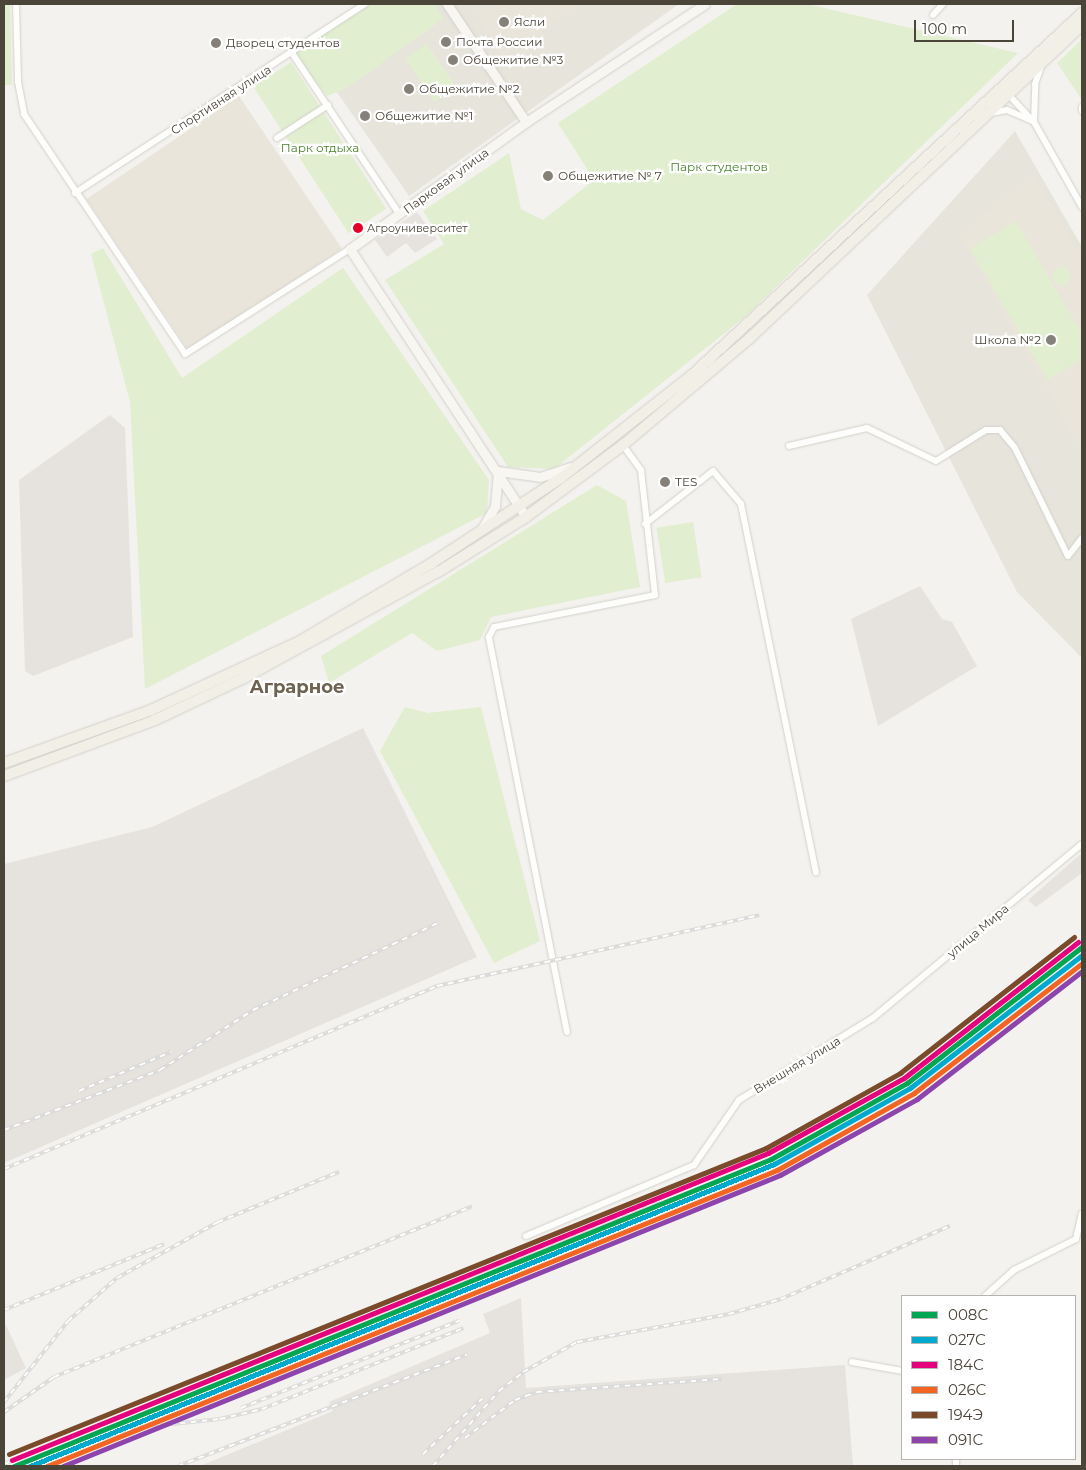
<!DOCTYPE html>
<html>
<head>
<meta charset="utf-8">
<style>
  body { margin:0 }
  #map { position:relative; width:1086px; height:1470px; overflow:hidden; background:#f4f2ee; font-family:Montserrat,sans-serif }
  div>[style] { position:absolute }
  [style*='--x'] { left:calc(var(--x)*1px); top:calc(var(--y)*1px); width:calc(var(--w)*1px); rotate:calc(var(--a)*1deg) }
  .residential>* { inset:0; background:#e7e4dc }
  .industrial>* { inset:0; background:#e6e2de }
  .education>* { inset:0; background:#eae5da; transform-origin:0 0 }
  .green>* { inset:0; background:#e1eecf; transform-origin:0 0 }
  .round { border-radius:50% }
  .parking>* { inset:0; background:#e6e3df }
  .roads { filter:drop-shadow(0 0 1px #d2d0cb) drop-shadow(0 0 1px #d2d0cb) }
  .street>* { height:6px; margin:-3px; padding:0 3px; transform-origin:3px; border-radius:3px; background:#fdfdfc }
  .secondary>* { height:9px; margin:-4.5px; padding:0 4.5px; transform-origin:4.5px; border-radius:4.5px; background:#f7f6f1 }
  .primary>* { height:10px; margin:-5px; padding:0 5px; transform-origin:5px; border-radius:5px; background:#f2efe6 }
  .rail>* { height:4px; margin-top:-2px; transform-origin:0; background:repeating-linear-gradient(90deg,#fff 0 5.5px,#dbdbda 0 11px); box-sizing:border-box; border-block:1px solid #dbdbda }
  .rail-1>* { height:5px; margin:-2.5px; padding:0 2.5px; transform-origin:2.5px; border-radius:2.5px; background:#00a651 }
  .rail-2>* { height:5px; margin:-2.5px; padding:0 2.5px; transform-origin:2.5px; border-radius:2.5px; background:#00a9ce }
  .rail-3>* { height:5px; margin:-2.5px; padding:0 2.5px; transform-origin:2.5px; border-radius:2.5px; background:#e5007d }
  .rail-4>* { height:5px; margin:-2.5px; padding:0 2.5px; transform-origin:2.5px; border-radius:2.5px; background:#f26522 }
  .rail-5>* { height:5px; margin:-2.5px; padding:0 2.5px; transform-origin:2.5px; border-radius:2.5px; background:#7a4b2a }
  .rail-6>* { height:5px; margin:-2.5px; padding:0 2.5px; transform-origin:2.5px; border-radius:2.5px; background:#8e44ad }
  .dots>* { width:14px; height:14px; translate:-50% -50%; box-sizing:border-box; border:2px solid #fff; border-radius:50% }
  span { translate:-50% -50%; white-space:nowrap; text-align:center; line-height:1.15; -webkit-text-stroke:4.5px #fff; paint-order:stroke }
  .bus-label { font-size:11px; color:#4b4439 }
  .left { translate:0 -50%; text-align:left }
  .poi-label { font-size:12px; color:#4b4439 }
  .right { translate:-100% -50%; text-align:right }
  .street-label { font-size:12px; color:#4b4439 }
  .park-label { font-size:12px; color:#4a7f2a }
  .district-label { font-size:18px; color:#6e6250; font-weight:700 }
  .frame { position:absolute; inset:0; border:5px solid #4b4439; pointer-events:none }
  .legend { position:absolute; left:901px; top:1295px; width:175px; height:165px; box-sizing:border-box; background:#fff; border:1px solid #b7b4b0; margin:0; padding:6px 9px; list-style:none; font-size:15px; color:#4b4439 }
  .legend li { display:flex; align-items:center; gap:10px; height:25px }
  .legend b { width:25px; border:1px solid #b7b4b0 }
  .scale { position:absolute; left:914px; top:20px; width:100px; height:22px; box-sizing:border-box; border:2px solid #4b4439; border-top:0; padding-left:6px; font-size:15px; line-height:18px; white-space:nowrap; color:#4b4439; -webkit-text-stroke:4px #fff; paint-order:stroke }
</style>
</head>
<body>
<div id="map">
  <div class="residential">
    <div style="clip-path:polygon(373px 4px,679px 4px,409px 196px,309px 52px)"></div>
    <div style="clip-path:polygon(1015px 131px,1082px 247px,1082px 658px,1017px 592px,867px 295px)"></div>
  </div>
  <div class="industrial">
    <div style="clip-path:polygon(110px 415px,125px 428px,133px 637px,33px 676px,25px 671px,19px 480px)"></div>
    <div style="clip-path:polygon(920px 586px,942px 619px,952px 622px,977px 666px,878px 726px,851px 619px)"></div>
    <div style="clip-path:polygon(363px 728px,477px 957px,4px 1163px,4px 864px,152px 827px)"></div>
    <div style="clip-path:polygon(1082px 853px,1082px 873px,1036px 907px,1028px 900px)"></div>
    <div style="clip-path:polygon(521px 1298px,526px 1388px,845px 1365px,853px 1466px,200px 1466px,333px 1411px,329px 1402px,490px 1333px,483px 1314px)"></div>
    <div style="clip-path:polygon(4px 1321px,26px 1368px,4px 1380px)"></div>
  </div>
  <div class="education">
    <div style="clip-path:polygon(491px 4px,571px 4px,575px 9px,503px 56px,476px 14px)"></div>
    <div style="left:239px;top:96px;width:184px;height:184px;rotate:56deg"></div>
    <div style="clip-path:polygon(1032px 174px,1082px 258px,1082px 452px,960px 236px)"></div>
  </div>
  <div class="green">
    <div style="clip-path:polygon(4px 4px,10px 4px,12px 85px,4px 85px)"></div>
    <div style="clip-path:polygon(369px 4px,434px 4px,443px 19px,347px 88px,327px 96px,292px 53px)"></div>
    <div style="clip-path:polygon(737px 4px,807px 4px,1018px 53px,746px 316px,554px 469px,508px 467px,385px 280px,444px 244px,423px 211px,509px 153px,521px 209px,543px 220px,594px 180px,558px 123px)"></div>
    <div style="clip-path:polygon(1082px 39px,1082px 100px,1057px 63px)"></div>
    <div style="left:427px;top:44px;width:52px;height:26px;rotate:56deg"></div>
    <div style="left:291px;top:62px;width:175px;height:45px;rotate:57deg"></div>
    <div style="clip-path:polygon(1016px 221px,1082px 334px,1082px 359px,1048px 380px,970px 249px)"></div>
    <div style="clip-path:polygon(103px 248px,182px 378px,343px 268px,489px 480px,487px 513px,145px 689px,130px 402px,91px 254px)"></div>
    <div class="round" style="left:1053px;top:267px;width:18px;height:18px"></div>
    <div style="clip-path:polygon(597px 485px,626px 501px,640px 587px,491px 617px,480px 640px,437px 651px,412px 633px,329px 683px,321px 656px)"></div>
    <div style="left:693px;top:522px;width:56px;height:37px;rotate:81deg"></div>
    <div style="clip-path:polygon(405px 707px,428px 713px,481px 707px,540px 941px,494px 963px,380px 751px)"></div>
  </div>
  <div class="parking">
    <div style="clip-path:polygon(417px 212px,437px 239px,415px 253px,406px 243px,387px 257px,375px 240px)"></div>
  </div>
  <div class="roads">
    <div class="street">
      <div style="--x:16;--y:4;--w:78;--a:88.5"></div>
      <div style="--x:18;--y:82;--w:33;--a:79"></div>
      <div style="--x:24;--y:114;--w:289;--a:56.1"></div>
      <div style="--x:185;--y:354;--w:196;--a:-32.5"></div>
      <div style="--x:933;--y:15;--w:15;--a:-48"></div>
      <div style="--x:292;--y:53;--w:195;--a:56.3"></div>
      <div style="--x:1006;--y:92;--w:41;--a:47"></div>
      <div style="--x:1034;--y:122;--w:98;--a:60.5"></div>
      <div style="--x:1082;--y:107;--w:4;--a:90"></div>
      <div style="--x:991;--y:113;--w:16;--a:-11"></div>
      <div style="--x:1007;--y:110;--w:26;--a:23"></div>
      <div style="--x:1034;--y:122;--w:38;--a:-88"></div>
      <div style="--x:1035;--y:84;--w:18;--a:-71"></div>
      <div style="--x:277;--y:138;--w:61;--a:-32.9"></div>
      <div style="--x:75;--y:193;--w:346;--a:-33.1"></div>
      <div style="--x:789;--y:446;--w:80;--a:-13"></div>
      <div style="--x:867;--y:428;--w:76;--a:25.6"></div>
      <div style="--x:936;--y:461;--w:59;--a:-31.8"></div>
      <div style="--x:986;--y:430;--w:14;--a:0"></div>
      <div style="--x:1000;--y:430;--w:23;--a:50"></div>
      <div style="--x:1015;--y:448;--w:120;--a:63.9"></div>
      <div style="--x:1068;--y:556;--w:23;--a:-52"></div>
      <div style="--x:645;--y:524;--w:86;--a:-37.9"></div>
      <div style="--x:713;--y:471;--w:43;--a:49.7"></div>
      <div style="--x:741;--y:504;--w:376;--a:78.5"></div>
      <div style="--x:567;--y:1032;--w:403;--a:-101.2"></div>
      <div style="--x:489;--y:637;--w:11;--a:-63"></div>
      <div style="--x:494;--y:627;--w:164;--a:-11.2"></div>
      <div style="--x:655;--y:595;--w:126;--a:-96.4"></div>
      <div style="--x:641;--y:470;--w:31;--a:-126"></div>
      <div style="--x:526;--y:1236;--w:182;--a:-22.9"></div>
      <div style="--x:694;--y:1165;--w:79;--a:-55.3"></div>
      <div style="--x:739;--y:1100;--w:157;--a:-31.5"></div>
      <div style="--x:873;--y:1018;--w:272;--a:-39.8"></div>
      <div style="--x:985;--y:1296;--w:39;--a:-42"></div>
      <div style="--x:1014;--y:1270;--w:69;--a:-26.6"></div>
      <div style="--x:1076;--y:1239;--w:26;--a:-77"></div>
      <div style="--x:852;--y:1362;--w:51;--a:10.2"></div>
      <div style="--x:956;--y:1459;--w:7;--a:90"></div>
    </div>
    <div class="secondary">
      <div style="--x:447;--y:4;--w:142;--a:56.2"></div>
      <div style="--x:498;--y:471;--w:42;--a:8.1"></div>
      <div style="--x:540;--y:477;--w:32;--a:-18"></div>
      <div style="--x:526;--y:517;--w:321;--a:-123.3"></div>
      <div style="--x:350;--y:249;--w:217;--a:-35.8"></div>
      <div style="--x:526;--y:122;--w:214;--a:-33.4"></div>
      <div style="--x:483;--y:527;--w:24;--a:-60"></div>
      <div style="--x:495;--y:506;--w:32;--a:-85"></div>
    </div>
    <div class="primary">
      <div style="--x:4;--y:763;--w:156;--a:-19.8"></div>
      <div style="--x:151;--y:710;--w:164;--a:-24.8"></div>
      <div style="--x:300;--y:641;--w:153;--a:-30.6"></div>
      <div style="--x:432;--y:563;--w:154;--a:-33.4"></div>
      <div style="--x:561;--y:478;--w:167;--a:-38.2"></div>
      <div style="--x:692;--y:375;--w:532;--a:-42.87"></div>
      <div style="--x:4;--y:776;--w:161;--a:-20.3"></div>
      <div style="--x:155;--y:720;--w:98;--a:-25.3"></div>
      <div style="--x:244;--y:678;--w:221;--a:-28.7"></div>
      <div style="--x:438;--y:572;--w:104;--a:-32"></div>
      <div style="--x:526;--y:517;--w:121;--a:-36.6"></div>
      <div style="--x:623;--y:445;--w:166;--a:-40.1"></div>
      <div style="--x:750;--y:338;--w:456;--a:-43.3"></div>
    </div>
  </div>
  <div class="rail">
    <div style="--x:79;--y:1091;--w:100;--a:-23"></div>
    <div style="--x:4;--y:1130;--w:167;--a:-21"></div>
    <div style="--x:160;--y:1070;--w:111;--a:-32.8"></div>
    <div style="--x:253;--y:1010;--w:204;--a:-25.2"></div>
    <div style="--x:4;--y:1169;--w:470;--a:-22.9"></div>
    <div style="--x:437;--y:986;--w:330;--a:-12.4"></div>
    <div style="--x:4;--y:1310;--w:173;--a:-22.4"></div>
    <div style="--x:4;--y:1402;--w:103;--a:-51.7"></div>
    <div style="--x:68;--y:1321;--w:65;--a:-41.3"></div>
    <div style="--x:117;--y:1278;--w:115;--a:-29"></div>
    <div style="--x:218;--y:1222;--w:131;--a:-22.5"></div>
    <div style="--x:241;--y:1408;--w:235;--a:-21.8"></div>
    <div style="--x:4;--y:1412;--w:61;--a:-35"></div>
    <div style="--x:54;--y:1377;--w:452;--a:-22.2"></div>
    <div style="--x:465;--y:1438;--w:63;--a:-37.2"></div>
    <div style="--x:515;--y:1400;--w:23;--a:-20"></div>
    <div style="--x:537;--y:1392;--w:185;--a:-4"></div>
    <div style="--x:84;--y:1444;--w:54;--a:-17.1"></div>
    <div style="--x:136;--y:1428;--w:84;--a:-6.1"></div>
    <div style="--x:220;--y:1419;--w:43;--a:-13.4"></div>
    <div style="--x:262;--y:1409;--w:217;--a:-21.9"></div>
    <div style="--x:423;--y:1454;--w:81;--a:-43"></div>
    <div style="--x:4;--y:1464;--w:707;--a:-21.92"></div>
    <div style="--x:178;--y:1466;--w:309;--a:-21.1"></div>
    <div style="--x:433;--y:1466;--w:100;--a:-48.7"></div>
    <div style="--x:499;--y:1391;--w:31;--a:-38"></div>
    <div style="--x:523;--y:1372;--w:62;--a:-29.1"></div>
    <div style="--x:577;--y:1342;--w:155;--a:-10.4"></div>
    <div style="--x:729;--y:1314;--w:54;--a:-16.1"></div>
    <div style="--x:781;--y:1299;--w:184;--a:-23.4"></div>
  </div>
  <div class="rail-1">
    <div style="--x:14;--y:1466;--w:817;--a:-22.07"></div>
    <div style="--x:771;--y:1159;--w:156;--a:-29.2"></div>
    <div style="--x:907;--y:1083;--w:222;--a:-37.9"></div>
  </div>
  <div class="rail-2">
    <div style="--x:30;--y:1466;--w:803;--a:-22.09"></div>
    <div style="--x:774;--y:1164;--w:156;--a:-29.2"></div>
    <div style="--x:910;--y:1088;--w:217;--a:-37.7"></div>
  </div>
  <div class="rail-3">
    <div style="--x:12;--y:1460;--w:816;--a:-22.1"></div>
    <div style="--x:768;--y:1153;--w:155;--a:-28.9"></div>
    <div style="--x:904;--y:1078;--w:221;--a:-38"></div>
  </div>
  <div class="rail-4">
    <div style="--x:47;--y:1466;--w:788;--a:-22.07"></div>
    <div style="--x:777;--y:1170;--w:157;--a:-29.3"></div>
    <div style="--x:914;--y:1093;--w:212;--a:-37.7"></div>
  </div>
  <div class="rail-5">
    <div style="--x:9;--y:1454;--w:817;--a:-22.01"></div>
    <div style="--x:766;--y:1148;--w:154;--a:-29.2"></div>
    <div style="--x:900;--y:1073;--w:221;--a:-38"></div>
  </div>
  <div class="rail-6">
    <div style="--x:63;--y:1466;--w:774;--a:-22.09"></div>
    <div style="--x:780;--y:1175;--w:157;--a:-29"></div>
    <div style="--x:917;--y:1099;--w:209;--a:-37.8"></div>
  </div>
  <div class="dots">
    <div style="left:504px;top:22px;background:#868178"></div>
    <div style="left:446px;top:42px;background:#868178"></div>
    <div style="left:216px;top:43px;background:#868178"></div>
    <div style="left:453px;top:60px;background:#868178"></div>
    <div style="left:409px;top:89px;background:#868178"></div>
    <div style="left:365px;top:116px;background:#868178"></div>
    <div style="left:548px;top:176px;background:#868178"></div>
    <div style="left:358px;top:228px;background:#e4002b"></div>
    <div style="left:1051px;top:340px;background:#868178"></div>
    <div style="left:665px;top:482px;background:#868178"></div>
  </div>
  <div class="bus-label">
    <span class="left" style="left:367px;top:228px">Агроуниверситет</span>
  </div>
  <div class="poi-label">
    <span class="left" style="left:514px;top:22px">Ясли</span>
    <span class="left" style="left:456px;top:42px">Почта России</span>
    <span class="left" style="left:226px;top:43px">Дворец студентов</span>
    <span class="left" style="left:463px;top:60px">Общежитие №3</span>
    <span class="left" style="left:419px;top:89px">Общежитие №2</span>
    <span class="left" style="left:375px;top:116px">Общежитие №1</span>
    <span class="left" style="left:558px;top:176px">Общежитие № 7</span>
    <span class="right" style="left:1041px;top:340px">Школа №2</span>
    <span class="left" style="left:675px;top:482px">TES</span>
  </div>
  <div class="street-label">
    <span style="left:221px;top:100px;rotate:-33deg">Спортивная улица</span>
    <span style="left:446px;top:181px;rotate:-36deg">Парковая улица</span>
    <span style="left:978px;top:931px;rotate:-40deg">улица Мира</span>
    <span style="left:797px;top:1065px;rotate:-31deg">Внешняя улица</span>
  </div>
  <div class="park-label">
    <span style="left:320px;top:148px">Парк отдыха</span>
    <span style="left:719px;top:167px">Парк студентов</span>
  </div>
  <div class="district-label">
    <span style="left:297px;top:687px">Аграрное</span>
  </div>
  <div class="frame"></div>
  <ul class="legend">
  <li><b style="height:6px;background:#00a651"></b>008С</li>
  <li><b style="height:6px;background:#00a9ce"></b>027С</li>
  <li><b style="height:6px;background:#e5007d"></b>184С</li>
  <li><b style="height:6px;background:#f26522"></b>026С</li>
  <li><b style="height:6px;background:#7a4b2a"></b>194Э</li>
  <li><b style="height:6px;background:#8e44ad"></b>091С</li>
  </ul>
  <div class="scale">100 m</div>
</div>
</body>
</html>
